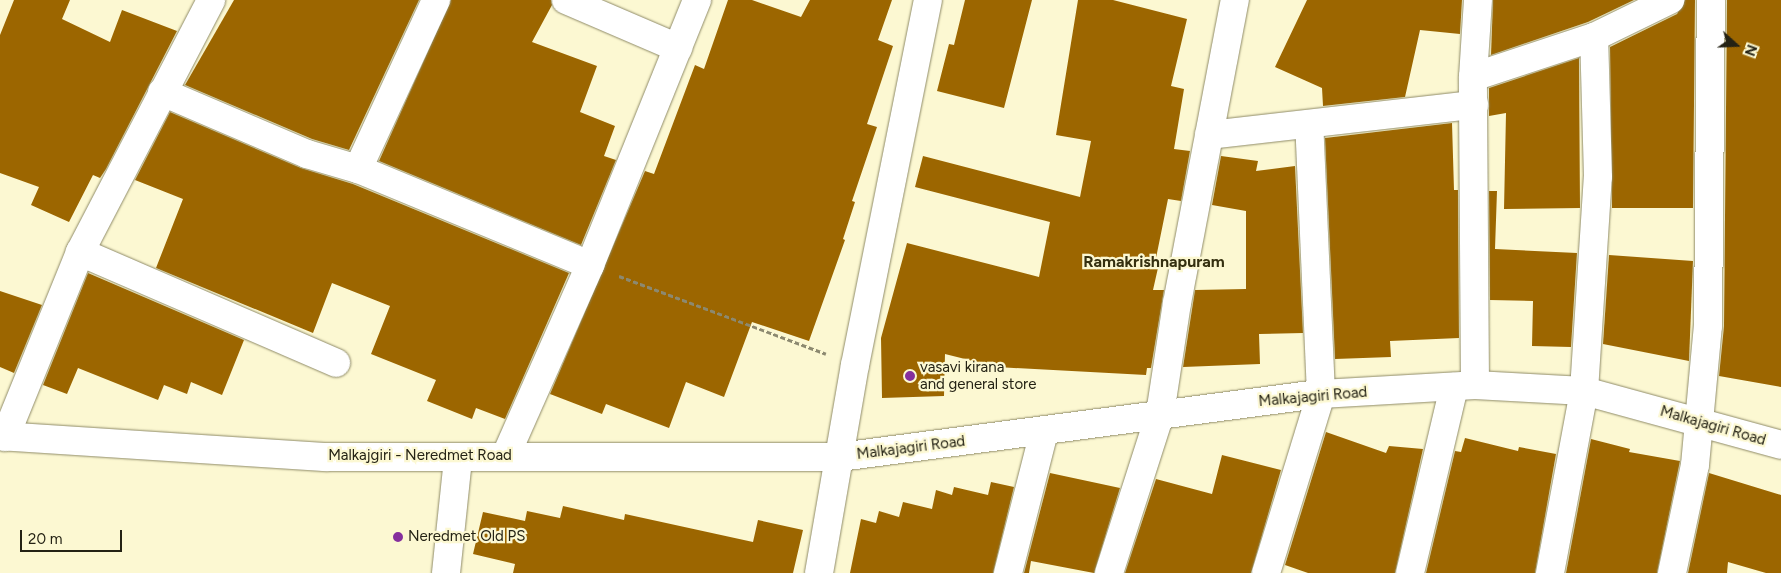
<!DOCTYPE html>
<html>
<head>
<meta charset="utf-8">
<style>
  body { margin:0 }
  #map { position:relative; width:1781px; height:573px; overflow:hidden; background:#fcf8d2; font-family:Figtree,sans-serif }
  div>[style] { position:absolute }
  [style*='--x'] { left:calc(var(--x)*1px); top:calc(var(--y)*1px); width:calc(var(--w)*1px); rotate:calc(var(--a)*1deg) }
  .building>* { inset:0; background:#9c6600 }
  .path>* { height:3px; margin-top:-1.5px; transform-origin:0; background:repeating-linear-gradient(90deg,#8c8970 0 5px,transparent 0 7.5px) }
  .roads { filter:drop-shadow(0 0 1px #8f8b68) drop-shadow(0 0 1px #8f8b68) }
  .minor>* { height:28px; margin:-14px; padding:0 14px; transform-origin:14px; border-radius:14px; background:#fff }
  .tertiary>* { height:28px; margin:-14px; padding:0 14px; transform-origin:14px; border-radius:14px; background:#fff }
  .secondary>* { height:28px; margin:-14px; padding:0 14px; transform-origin:14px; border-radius:14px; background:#fff }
  .dots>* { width:14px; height:14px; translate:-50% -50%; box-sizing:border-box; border:2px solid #fcf8d2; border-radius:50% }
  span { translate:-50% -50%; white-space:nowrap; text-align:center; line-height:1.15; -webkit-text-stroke:4.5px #fcf8d2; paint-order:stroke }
  .poi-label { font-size:15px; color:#242214 }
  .left { translate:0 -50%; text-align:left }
  .street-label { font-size:15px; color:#242214 }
  .neighbourhood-label { font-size:16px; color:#353010; font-weight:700 }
  .north { position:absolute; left:1711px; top:20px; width:50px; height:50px; -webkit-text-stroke:4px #fcf8d2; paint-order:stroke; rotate:110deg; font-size:14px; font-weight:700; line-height:20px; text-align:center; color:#242214 }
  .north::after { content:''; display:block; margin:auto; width:18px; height:22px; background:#242214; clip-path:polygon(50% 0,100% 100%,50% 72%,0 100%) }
  .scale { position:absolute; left:20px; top:530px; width:102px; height:22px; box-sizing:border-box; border:2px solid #242214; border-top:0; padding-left:6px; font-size:15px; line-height:18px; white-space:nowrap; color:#242214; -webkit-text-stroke:4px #fcf8d2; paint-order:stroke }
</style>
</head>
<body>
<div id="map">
  <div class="building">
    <div style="clip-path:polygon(14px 0,70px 0,62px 19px,110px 42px,122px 10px,177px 31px,106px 169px,100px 178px,93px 175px,69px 222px,31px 205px,39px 187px,0 173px,0 35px)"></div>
    <div style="clip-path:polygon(234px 0,419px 0,349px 150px,312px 139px,185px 85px)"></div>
    <div style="clip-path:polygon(451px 0,551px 0,552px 5px,532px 42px,597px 66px,580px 112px,615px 126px,604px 156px,616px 160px,581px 245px,379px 161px)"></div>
    <div style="clip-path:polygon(728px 0,752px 0,801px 17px,810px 0,892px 0,878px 40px,893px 46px,867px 124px,877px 127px,852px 201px,855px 202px,843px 239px,845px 240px,809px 341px,752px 322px,724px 397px,686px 382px,669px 428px,606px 404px,602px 414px,550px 394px,645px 171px,654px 174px,695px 65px,704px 69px)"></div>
    <div style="clip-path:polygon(965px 0,1032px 0,1004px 108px,937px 91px,949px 44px,954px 45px)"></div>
    <div style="clip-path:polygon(1078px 0,1113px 0,1187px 19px,1171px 86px,1184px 89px,1174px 149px,1190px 151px,1181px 201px,1168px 199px,1156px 258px,1160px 259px,1153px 290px,1164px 290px,1151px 368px,1147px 368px,1146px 375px,997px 367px,945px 354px,944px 396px,882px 398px,881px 338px,907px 243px,1039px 277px,1050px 222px,915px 187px,923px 156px,1080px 197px,1091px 141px,1056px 135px)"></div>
    <div style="clip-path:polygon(1307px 0,1462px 0,1460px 34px,1420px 30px,1405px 97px,1323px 106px,1322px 88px,1275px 67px)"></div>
    <div style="clip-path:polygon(1493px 0,1634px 0,1588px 22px,1491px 55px)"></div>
    <div style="clip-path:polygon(1685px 0,1695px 0,1693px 208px,1612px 208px,1610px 47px,1677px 14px)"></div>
    <div style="clip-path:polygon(1727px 0,1781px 0,1781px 387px,1719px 376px,1724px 326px)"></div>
    <div style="clip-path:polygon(1579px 58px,1580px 208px,1504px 209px,1506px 113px,1489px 116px,1489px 88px)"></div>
    <div style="clip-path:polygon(170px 112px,301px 168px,353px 184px,569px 273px,505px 419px,476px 408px,472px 419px,427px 401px,436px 380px,371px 354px,390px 306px,332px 283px,313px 333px,156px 268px,183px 199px,135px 180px)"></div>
    <div style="clip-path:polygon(1452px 123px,1454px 190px,1458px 190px,1459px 338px,1390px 341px,1391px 357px,1335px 359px,1325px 138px)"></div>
    <div style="clip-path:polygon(1221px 156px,1258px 161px,1256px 171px,1295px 166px,1303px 333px,1259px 334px,1260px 364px,1183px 367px,1195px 290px,1246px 289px,1246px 211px,1212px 205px)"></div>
    <div style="clip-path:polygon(1489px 191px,1497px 191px,1495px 249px,1577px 253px,1571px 347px,1532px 346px,1533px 301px,1490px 300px)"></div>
    <div style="clip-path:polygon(1609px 255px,1693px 261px,1689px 361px,1603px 344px)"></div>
    <div style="clip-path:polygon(88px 273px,244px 340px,222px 395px,191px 382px,187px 394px,164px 385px,158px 400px,78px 368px,67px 394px,43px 385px)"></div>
    <div style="clip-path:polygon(0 291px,42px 305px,14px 373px,0 367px)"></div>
    <div style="clip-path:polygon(1326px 432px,1386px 453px,1389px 446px,1423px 449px,1395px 573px,1308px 573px,1285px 565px)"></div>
    <div style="clip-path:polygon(1465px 438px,1518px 451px,1519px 447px,1556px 454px,1535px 573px,1426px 573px,1455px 451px,1461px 452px)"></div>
    <div style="clip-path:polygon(1591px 439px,1630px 449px,1629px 452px,1680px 461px,1657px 573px,1566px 573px)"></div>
    <div style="clip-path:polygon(1222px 455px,1281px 470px,1251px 573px,1125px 573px,1156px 479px,1212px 494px)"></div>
    <div style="clip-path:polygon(1050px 473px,1120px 488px,1094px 573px,1031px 561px,1029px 573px,1024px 573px)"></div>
    <div style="clip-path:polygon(1709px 473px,1781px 495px,1781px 573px,1766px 573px,1728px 562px,1727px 573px,1688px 573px)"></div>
    <div style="clip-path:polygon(991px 482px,1014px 487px,993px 573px,850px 573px,861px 519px,876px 523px,879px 511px,899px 517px,903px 502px,932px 509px,936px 490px,952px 495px,954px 487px,988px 495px)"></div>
    <div style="clip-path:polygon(563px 506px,624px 520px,625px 514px,753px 542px,758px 520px,803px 530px,793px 573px,513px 573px,515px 564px,473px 554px,483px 512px,525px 521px,527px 511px,560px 518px)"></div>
  </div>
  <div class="path">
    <div style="--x:619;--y:276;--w:221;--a:20.6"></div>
  </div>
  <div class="roads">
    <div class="minor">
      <div style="--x:566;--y:0;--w:122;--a:23.2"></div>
      <div style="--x:1473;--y:77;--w:127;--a:-18.3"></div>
      <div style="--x:1594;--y:37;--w:85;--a:-26"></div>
      <div style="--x:162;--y:92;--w:158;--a:23.2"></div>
      <div style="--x:307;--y:154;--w:53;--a:16.4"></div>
      <div style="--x:358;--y:169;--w:251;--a:22.5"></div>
      <div style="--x:1209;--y:135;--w:267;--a:-6.5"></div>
      <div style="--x:358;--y:169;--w:186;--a:-65.2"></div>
      <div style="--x:80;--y:252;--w:279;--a:23.4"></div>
      <div style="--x:1475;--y:385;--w:308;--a:-90.4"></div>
      <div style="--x:1473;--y:77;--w:77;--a:-86.3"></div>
      <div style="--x:5;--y:437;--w:200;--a:-67.9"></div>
      <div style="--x:80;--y:252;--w:284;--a:-62.5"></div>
      <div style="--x:506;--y:455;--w:208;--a:-66.1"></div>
      <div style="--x:590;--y:265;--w:286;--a:-68"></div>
      <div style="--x:446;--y:573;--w:116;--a:-84"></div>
      <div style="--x:1008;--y:573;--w:146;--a:-75.7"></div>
      <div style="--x:1109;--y:573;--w:167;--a:-72.2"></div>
      <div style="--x:1160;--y:414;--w:112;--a:-81.3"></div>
      <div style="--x:1177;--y:303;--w:309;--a:-79.2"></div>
      <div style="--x:1266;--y:573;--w:187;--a:-72.9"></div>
      <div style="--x:1321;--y:394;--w:270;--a:-92.5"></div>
      <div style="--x:1410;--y:573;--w:191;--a:-76.7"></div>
      <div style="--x:1550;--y:573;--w:185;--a:-79.4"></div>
      <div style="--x:1584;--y:391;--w:214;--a:-86.3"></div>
      <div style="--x:1598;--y:177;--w:140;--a:-91.6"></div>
      <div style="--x:1672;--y:573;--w:110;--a:-78"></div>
      <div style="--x:1695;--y:465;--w:140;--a:-84.7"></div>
      <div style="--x:1708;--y:326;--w:326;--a:-89.5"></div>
    </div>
    <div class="tertiary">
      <div style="--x:819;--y:573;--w:211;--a:-80.2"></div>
      <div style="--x:855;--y:365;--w:372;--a:-78.7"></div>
    </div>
    <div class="secondary">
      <div style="--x:0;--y:436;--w:326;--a:3.7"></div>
      <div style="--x:325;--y:457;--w:515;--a:0"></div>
      <div style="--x:840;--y:457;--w:485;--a:-7.5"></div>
      <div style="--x:1321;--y:394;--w:154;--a:-3.3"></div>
      <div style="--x:1475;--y:385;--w:109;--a:3.2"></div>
      <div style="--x:1584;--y:391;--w:204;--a:15.3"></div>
    </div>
  </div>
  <div class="dots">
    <div style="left:910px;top:376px;background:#852f9d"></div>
    <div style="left:398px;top:537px;background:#852f9d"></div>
  </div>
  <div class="poi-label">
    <span class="left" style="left:920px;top:376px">vasavi kirana<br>and general store</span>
    <span class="left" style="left:408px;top:537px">Neredmet Old PS</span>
  </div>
  <div class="street-label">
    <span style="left:1313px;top:397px;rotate:-5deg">Malkajagiri Road</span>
    <span style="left:1713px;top:426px;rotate:16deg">Malkajagiri Road</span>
    <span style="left:911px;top:448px;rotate:-7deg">Malkajagiri Road</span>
    <span style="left:420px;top:456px">Malkajgiri - Neredmet Road</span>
  </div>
  <div class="neighbourhood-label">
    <span style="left:1154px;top:262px">Ramakrishnapuram</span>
  </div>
  <div class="north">N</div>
  <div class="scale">20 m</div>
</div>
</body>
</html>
